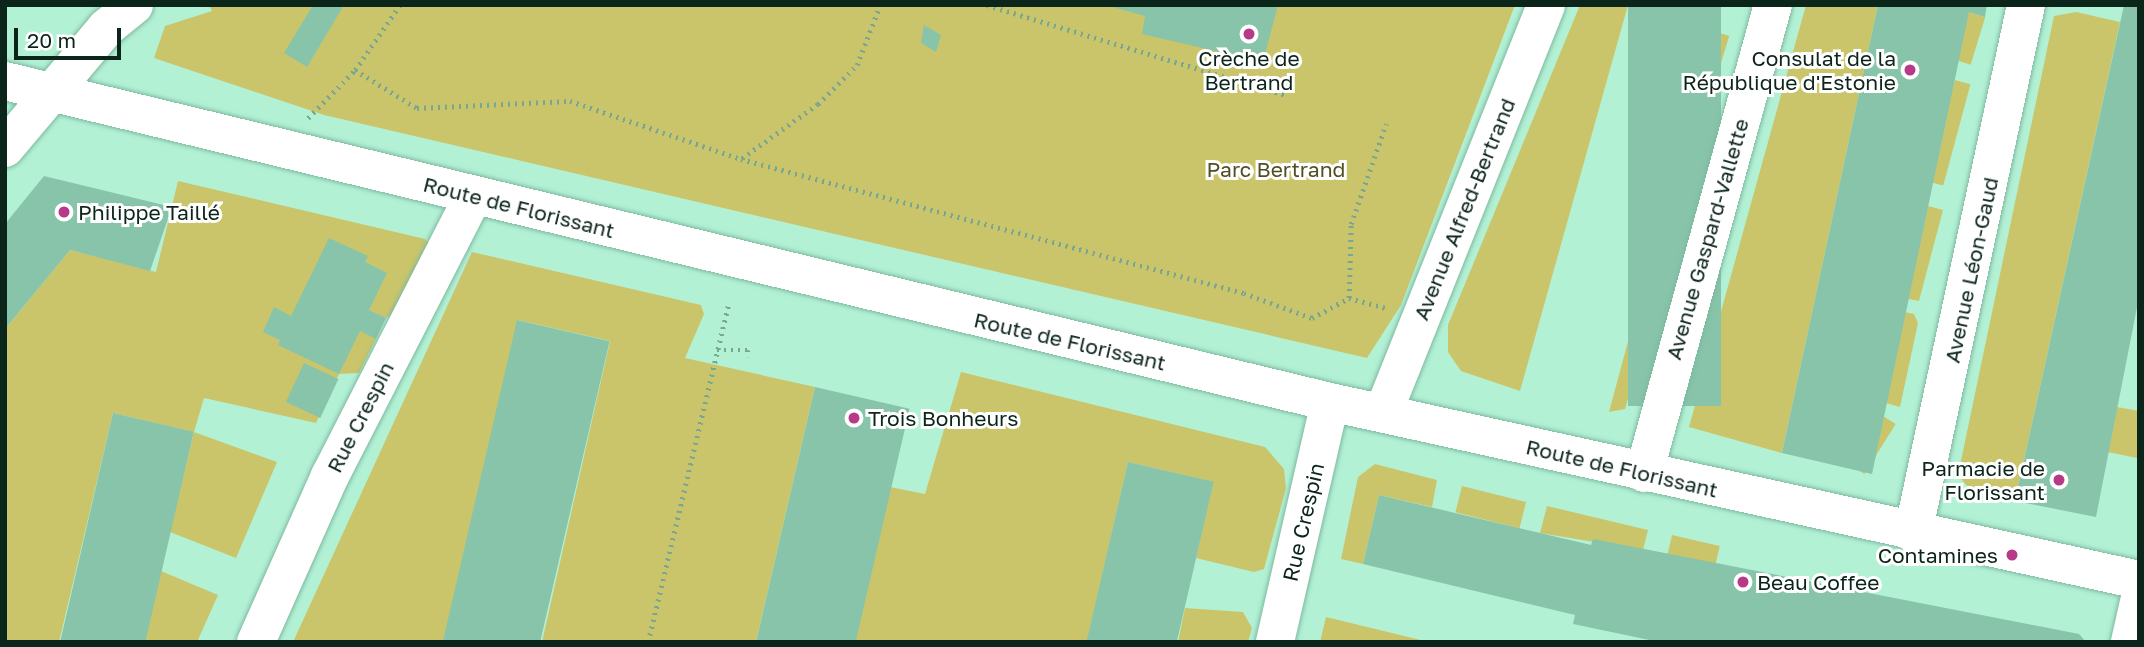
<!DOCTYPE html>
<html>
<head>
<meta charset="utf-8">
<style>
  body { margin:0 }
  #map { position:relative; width:2144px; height:647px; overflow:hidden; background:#b3f1d5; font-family:"Golos Text",sans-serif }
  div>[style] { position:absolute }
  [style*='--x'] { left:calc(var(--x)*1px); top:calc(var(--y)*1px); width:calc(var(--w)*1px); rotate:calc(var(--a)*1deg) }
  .green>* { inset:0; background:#cac56b; transform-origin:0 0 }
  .building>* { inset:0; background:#88c4aa; transform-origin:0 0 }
  .path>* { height:4.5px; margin-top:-2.25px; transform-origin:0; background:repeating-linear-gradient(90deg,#77a792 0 2px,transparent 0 7px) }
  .roads { filter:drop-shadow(0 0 2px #7eb9a0) drop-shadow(0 0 2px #7eb9a0) }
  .minor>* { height:38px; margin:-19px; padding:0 19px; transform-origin:19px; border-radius:19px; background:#fff }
  .major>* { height:38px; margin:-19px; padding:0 19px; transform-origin:19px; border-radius:19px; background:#fff }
  .dots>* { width:19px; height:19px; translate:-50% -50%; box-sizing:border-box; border:4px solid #fff; border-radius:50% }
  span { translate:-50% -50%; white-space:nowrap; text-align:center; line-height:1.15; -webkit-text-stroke:6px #fff; paint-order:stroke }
  .poi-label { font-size:21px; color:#0c251b }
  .right { translate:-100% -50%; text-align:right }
  .left { translate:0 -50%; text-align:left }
  .park-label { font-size:21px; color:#514e24 }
  .street-label { font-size:21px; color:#0c251b }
  .frame { position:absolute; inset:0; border:7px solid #0c251b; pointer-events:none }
  .scale { position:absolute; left:14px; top:28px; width:107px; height:32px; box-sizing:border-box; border:4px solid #0c251b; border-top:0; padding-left:9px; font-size:21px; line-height:24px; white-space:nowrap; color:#0c251b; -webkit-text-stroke:5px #fff; paint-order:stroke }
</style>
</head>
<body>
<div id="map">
  <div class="green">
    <div style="clip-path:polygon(209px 5px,1515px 5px,1401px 305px,1367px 358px,324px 115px,154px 58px,165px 26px,212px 11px)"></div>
    <div style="clip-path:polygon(1580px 5px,1628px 5px,1520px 391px,1461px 371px,1448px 352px,1448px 325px)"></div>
    <div style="clip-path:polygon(1806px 5px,1878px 5px,1782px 453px,1689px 427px)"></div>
    <div style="left:1969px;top:12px;width:17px;height:50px;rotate:17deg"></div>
    <div style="clip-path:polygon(2076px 12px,2120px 22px,2015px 501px,1972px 492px,1958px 475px,2054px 16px)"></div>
    <div style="left:1713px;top:31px;width:17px;height:138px;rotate:17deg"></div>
    <div style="left:1955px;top:80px;width:16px;height:105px;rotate:15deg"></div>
    <div style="clip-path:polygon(178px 181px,425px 239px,432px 247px,399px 311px,386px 318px,376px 314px,376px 339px,359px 373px,339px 374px,316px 423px,204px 398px,194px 432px,277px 462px,236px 558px,170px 532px,194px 432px,113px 413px,59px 642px,5px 642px,5px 329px,70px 250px,156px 272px)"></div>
    <div style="clip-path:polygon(1671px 182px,1688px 187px,1649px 320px,1635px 316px)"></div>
    <div style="clip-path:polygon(1928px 206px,1943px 210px,1919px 301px,1908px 299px)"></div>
    <div style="clip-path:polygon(472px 252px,701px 305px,704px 314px,685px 358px,815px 387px,756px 642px,542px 642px,610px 341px,518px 320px,443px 642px,293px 642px)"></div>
    <div style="clip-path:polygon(1905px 312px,1914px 314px,1918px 323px,1900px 407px,1886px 403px)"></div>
    <div style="clip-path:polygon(1630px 334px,1646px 339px,1625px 409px,1609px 412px)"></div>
    <div style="clip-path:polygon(961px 372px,1265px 447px,1284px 469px,1286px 488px,1264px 569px,1254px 572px,1196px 558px,1213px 482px,1128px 462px,1087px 642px,853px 642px,890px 487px,925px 494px)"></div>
    <div style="clip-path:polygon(2117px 407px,2139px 411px,2137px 458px,2108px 452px)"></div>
    <div style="left:1883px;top:416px;width:15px;height:59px;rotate:32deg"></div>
    <div style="clip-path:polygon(1375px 464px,1437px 480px,1432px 507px,1379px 495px,1363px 564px,1341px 559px,1358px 477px)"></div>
    <div style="left:1462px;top:486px;width:66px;height:27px;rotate:14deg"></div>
    <div style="clip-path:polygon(1547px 506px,1648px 530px,1643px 550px,1540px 533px)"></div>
    <div style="left:1672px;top:535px;width:49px;height:21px;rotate:13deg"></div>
    <div style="clip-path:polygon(161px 571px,218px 595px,197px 642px,143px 642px)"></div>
    <div style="clip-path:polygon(1185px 608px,1243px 612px,1252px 628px,1248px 642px,1178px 642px)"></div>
    <div style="clip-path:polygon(1326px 617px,1429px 642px,1320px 642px)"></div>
  </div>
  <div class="building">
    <div style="clip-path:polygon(313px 5px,344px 5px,307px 67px,284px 53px)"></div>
    <div style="clip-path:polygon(1105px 5px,1278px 5px,1263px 62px,1142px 34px,1145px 16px)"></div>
    <div style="left:1628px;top:5px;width:93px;height:401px"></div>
    <div style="clip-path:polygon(1878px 5px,1987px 5px,1985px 17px,1969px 12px,1872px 474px,1782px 453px)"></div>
    <div style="clip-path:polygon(2124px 5px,2139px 5px,2139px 297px,2096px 517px,2015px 501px)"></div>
    <div style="clip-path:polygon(924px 25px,941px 35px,936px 52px,921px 43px)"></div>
    <div style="clip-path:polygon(44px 176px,172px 207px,150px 271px,70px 250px,5px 329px,5px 224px)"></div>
    <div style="clip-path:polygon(329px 238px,368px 256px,365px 262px,387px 273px,369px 310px,386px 318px,376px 339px,360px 331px,339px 374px,278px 345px,280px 340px,263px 332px,274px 307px,291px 316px)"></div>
    <div style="left:517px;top:320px;width:95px;height:330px;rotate:13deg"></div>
    <div style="left:304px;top:363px;width:38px;height:43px;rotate:25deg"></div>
    <div style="left:815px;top:387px;width:97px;height:262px;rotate:13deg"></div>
    <div style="left:113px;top:413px;width:83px;height:235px;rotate:13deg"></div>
    <div style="left:1128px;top:462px;width:88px;height:185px;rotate:13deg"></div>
    <div style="clip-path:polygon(1379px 495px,1591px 545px,1593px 539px,2079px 634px,2086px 642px,1659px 642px,1573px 624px,1575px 615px,1363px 564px)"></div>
  </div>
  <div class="path">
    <div style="--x:987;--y:5;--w:311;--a:16.8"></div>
    <div style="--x:1435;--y:7;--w:2;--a:-90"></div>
    <div style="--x:355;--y:70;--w:73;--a:31.5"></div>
    <div style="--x:417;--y:108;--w:153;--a:-2.6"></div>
    <div style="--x:570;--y:101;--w:181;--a:18.7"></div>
    <div style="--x:741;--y:159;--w:521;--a:14.92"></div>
    <div style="--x:1244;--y:293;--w:72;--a:20.2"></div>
    <div style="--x:1312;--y:318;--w:42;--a:-28.4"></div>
    <div style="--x:1349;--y:298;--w:38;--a:15"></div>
    <div style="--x:308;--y:118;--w:67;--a:-45.6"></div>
    <div style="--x:355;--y:70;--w:79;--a:-55.3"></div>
    <div style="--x:742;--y:158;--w:93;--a:-35.4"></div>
    <div style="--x:818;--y:104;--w:55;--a:-45"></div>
    <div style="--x:857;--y:65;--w:64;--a:-69"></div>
    <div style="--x:1349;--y:298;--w:74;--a:-88.5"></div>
    <div style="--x:1351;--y:224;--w:106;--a:-70.7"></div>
    <div style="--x:717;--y:350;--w:31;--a:0"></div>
    <div style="--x:748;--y:350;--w:7;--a:98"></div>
    <div style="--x:648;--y:642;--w:346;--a:-76.6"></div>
  </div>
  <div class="roads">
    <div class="minor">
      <div style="--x:5;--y:148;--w:157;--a:-49.9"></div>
      <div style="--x:106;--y:28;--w:36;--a:-39"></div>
      <div style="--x:1383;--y:413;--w:439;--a:-68.2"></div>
      <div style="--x:1644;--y:473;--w:485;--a:-74.6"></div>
      <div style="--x:1913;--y:533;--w:540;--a:-77.92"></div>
      <div style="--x:256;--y:642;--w:182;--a:-66"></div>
      <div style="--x:330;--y:476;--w:314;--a:-62.9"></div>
      <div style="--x:1275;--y:642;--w:246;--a:-77.1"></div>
    </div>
    <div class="major">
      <div style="--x:5;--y:81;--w:1363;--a:13.62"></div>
      <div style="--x:1330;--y:402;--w:828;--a:12.41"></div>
      <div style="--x:2130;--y:642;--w:41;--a:-77.3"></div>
    </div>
  </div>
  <div class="dots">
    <div style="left:1249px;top:34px;background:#b73a89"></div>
    <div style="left:1910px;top:70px;background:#b73a89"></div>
    <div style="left:64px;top:212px;background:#b73a89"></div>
    <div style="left:854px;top:418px;background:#b73a89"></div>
    <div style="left:2059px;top:480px;background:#b73a89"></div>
    <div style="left:2012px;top:555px;background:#b73a89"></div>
    <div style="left:1743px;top:582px;background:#b73a89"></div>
  </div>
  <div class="poi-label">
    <span style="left:1249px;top:70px">Crèche de<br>Bertrand</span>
    <span class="right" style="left:1896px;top:70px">Consulat de la<br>République d'Estonie</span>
    <span class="left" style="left:78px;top:212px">Philippe Taillé</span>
    <span class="left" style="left:868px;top:418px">Trois Bonheurs</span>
    <span class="right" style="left:2045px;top:480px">Parmacie de<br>Florissant</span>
    <span class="right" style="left:1998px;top:555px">Contamines</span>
    <span class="left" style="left:1757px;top:582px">Beau Coffee</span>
  </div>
  <div class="park-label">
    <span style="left:1276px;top:169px">Parc Bertrand</span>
  </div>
  <div class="street-label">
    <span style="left:519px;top:207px;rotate:14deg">Route de Florissant</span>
    <span style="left:1464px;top:209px;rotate:-68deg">Avenue Alfred-Bertrand</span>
    <span style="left:1707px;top:239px;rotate:-74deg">Avenue Gaspard-Vallette</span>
    <span style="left:1971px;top:270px;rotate:-78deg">Avenue Léon-Gaud</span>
    <span style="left:1070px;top:341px;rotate:13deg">Route de Florissant</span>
    <span style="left:360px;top:417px;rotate:-63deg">Rue Crespin</span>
    <span style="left:1622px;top:468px;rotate:13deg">Route de Florissant</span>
    <span style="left:1303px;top:522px;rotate:-77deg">Rue Crespin</span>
  </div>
  <div class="frame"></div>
  <div class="scale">20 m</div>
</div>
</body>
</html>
